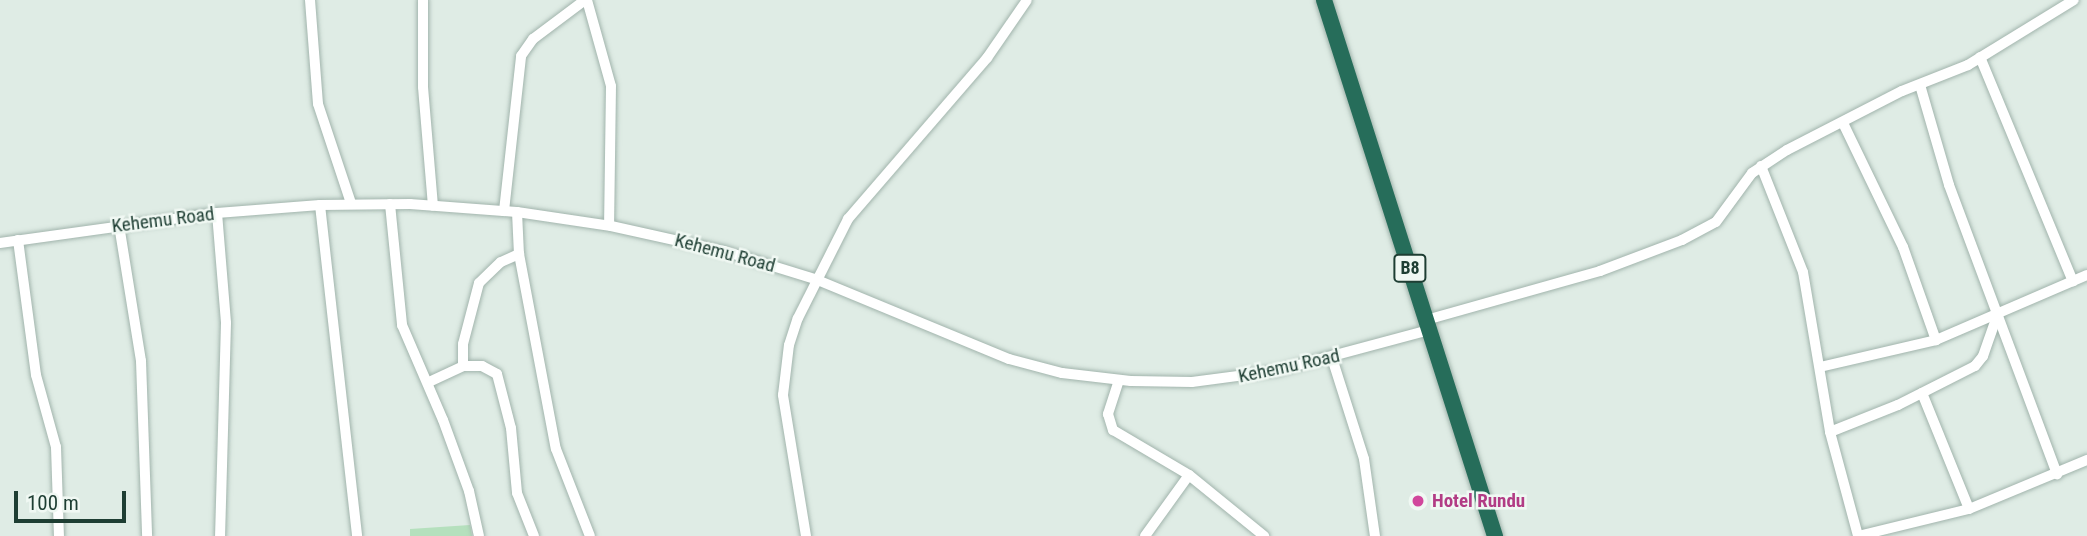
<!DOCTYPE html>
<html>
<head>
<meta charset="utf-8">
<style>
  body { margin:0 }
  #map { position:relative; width:2087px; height:536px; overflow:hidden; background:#dfece5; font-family:"Roboto Condensed",sans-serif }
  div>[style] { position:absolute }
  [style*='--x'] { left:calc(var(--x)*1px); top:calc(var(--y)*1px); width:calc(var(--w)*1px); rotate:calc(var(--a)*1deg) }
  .green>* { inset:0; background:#b5e0bd }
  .roads { filter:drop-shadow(0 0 2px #a1b4ac) drop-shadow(0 0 2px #a1b4ac) }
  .minor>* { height:10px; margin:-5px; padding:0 5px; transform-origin:5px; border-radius:5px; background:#fff }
  .highway>* { height:16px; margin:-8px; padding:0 8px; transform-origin:8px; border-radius:8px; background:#266d5a }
  .dots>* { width:19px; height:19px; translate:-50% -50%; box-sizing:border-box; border:4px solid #f0f8f3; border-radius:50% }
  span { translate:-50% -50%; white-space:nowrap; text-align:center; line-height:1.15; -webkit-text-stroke:5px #f0f8f3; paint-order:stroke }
  .shield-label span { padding:2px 5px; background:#f0f8f3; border:2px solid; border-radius:5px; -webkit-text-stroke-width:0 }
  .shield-label { font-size:18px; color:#1e3e33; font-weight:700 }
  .street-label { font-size:19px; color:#1e3e33 }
  .hotel-label { font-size:19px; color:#b23c85; font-weight:700 }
  .left { translate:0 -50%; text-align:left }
  .scale { position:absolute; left:14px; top:491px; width:112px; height:32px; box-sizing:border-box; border:4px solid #1e3e33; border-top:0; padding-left:9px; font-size:21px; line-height:24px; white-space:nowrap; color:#1e3e33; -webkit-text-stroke:5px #f0f8f3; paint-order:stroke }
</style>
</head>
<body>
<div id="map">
  <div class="green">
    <div style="clip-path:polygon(470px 525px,472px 536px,410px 536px,410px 529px)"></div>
  </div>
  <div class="roads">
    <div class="minor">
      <div style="--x:310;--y:0;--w:104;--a:85.6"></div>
      <div style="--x:318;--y:104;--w:104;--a:71.6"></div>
      <div style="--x:423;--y:0;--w:87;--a:90"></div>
      <div style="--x:423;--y:87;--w:119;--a:85.2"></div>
      <div style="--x:587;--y:0;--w:89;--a:74.4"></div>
      <div style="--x:611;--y:86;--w:139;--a:90.8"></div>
      <div style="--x:1980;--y:57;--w:243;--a:67.5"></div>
      <div style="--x:1920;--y:85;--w:104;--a:73.8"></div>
      <div style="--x:1949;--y:185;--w:309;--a:69.5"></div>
      <div style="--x:1843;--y:123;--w:138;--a:64.2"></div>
      <div style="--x:1903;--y:247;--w:99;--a:70.5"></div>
      <div style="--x:1761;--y:166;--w:114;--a:68.4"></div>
      <div style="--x:1803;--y:272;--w:162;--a:80.4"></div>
      <div style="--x:1830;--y:432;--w:108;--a:74.9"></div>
      <div style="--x:390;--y:204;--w:122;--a:84.3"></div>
      <div style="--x:402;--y:325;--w:103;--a:66.7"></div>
      <div style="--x:443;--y:420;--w:76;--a:69.9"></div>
      <div style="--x:469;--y:491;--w:46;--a:77.5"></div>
      <div style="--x:320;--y:205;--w:333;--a:83.6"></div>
      <div style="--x:504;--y:211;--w:156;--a:-83.7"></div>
      <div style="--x:521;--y:56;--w:21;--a:-55"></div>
      <div style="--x:533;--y:39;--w:65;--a:-36.9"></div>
      <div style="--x:517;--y:212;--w:42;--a:87.3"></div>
      <div style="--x:519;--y:254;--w:198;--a:79.3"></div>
      <div style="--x:556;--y:449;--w:93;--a:68.7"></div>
      <div style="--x:217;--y:213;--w:110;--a:85.3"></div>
      <div style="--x:226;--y:323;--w:213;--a:91.6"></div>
      <div style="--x:119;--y:225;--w:138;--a:80.8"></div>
      <div style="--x:141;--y:361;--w:175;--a:88"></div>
      <div style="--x:18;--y:240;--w:136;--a:82.4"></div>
      <div style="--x:36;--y:375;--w:75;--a:74.5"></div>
      <div style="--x:56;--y:447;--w:89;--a:88.1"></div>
      <div style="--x:0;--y:243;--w:219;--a:-7.9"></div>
      <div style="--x:217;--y:213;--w:103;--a:-4.4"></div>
      <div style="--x:320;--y:205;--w:90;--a:-0.6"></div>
      <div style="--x:410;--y:204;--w:107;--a:4.3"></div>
      <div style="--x:517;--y:212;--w:95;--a:8.5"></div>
      <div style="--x:611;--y:226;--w:116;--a:12.5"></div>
      <div style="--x:724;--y:251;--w:95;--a:17.1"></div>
      <div style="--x:815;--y:279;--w:210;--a:22.4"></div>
      <div style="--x:1009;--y:359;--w:55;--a:14.8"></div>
      <div style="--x:1062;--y:373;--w:69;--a:6.6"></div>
      <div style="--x:1131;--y:381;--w:61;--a:0.9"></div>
      <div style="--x:1192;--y:382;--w:85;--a:-7.5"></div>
      <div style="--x:1276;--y:371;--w:158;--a:-15"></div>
      <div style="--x:1426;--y:320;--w:181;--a:-15.7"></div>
      <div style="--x:1600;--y:271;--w:88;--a:-20.7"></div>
      <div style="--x:1682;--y:240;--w:38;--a:-28"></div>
      <div style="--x:1716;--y:222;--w:61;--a:-53.7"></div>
      <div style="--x:1752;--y:173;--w:42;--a:-33.3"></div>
      <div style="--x:1787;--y:150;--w:129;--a:-27.2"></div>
      <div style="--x:1902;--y:91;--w:71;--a:-21.5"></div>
      <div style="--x:1968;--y:65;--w:124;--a:-31.5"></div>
      <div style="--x:1332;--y:358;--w:106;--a:72.4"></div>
      <div style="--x:1364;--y:459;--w:78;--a:81.9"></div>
      <div style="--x:463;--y:366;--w:22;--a:-90"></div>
      <div style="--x:463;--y:344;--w:63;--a:-75.3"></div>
      <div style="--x:479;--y:283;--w:30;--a:-44"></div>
      <div style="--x:501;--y:262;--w:20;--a:-24"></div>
      <div style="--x:1820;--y:367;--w:119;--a:-13.1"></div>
      <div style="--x:1936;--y:340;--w:164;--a:-23.3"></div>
      <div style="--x:1119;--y:380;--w:36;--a:108"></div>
      <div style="--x:1108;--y:414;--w:17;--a:73"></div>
      <div style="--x:1113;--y:430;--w:88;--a:30.6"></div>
      <div style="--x:1189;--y:475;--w:97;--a:39.1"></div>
      <div style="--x:429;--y:382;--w:38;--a:-25"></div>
      <div style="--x:463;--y:366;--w:19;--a:0"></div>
      <div style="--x:482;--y:366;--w:17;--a:28"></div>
      <div style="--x:497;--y:374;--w:56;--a:75.5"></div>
      <div style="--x:511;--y:428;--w:65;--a:84.7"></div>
      <div style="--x:517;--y:493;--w:46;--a:68.4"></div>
      <div style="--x:1922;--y:393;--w:125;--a:67.9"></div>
      <div style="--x:1830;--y:432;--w:73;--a:-21.7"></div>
      <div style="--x:1898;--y:405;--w:86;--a:-26.9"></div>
      <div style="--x:1975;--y:366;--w:13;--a:-51"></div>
      <div style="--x:1983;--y:356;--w:42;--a:-70.7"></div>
      <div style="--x:806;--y:536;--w:143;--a:-99.3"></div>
      <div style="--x:783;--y:395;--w:50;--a:-83.2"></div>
      <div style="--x:789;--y:345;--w:28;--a:-72"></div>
      <div style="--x:798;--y:318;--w:111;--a:-63.2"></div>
      <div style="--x:848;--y:219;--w:213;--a:-49.2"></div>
      <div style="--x:987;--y:58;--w:70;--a:-55.4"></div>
      <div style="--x:1145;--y:536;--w:75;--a:-54.2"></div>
      <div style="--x:1858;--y:536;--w:114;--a:-13.7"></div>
      <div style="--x:1969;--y:509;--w:128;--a:-22.6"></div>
    </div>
    <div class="highway">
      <div style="--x:1324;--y:0;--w:563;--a:72.31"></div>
    </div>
  </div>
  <div class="dots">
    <div style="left:1418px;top:501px;background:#d1479c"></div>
  </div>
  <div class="shield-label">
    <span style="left:1410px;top:268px">B8</span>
  </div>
  <div class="street-label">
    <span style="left:163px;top:220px;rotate:-7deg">Kehemu Road</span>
    <span style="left:725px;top:253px;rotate:15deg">Kehemu Road</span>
    <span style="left:1289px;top:366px;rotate:-12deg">Kehemu Road</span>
  </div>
  <div class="hotel-label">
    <span class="left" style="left:1432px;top:501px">Hotel Rundu</span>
  </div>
  <div class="scale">100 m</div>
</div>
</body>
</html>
